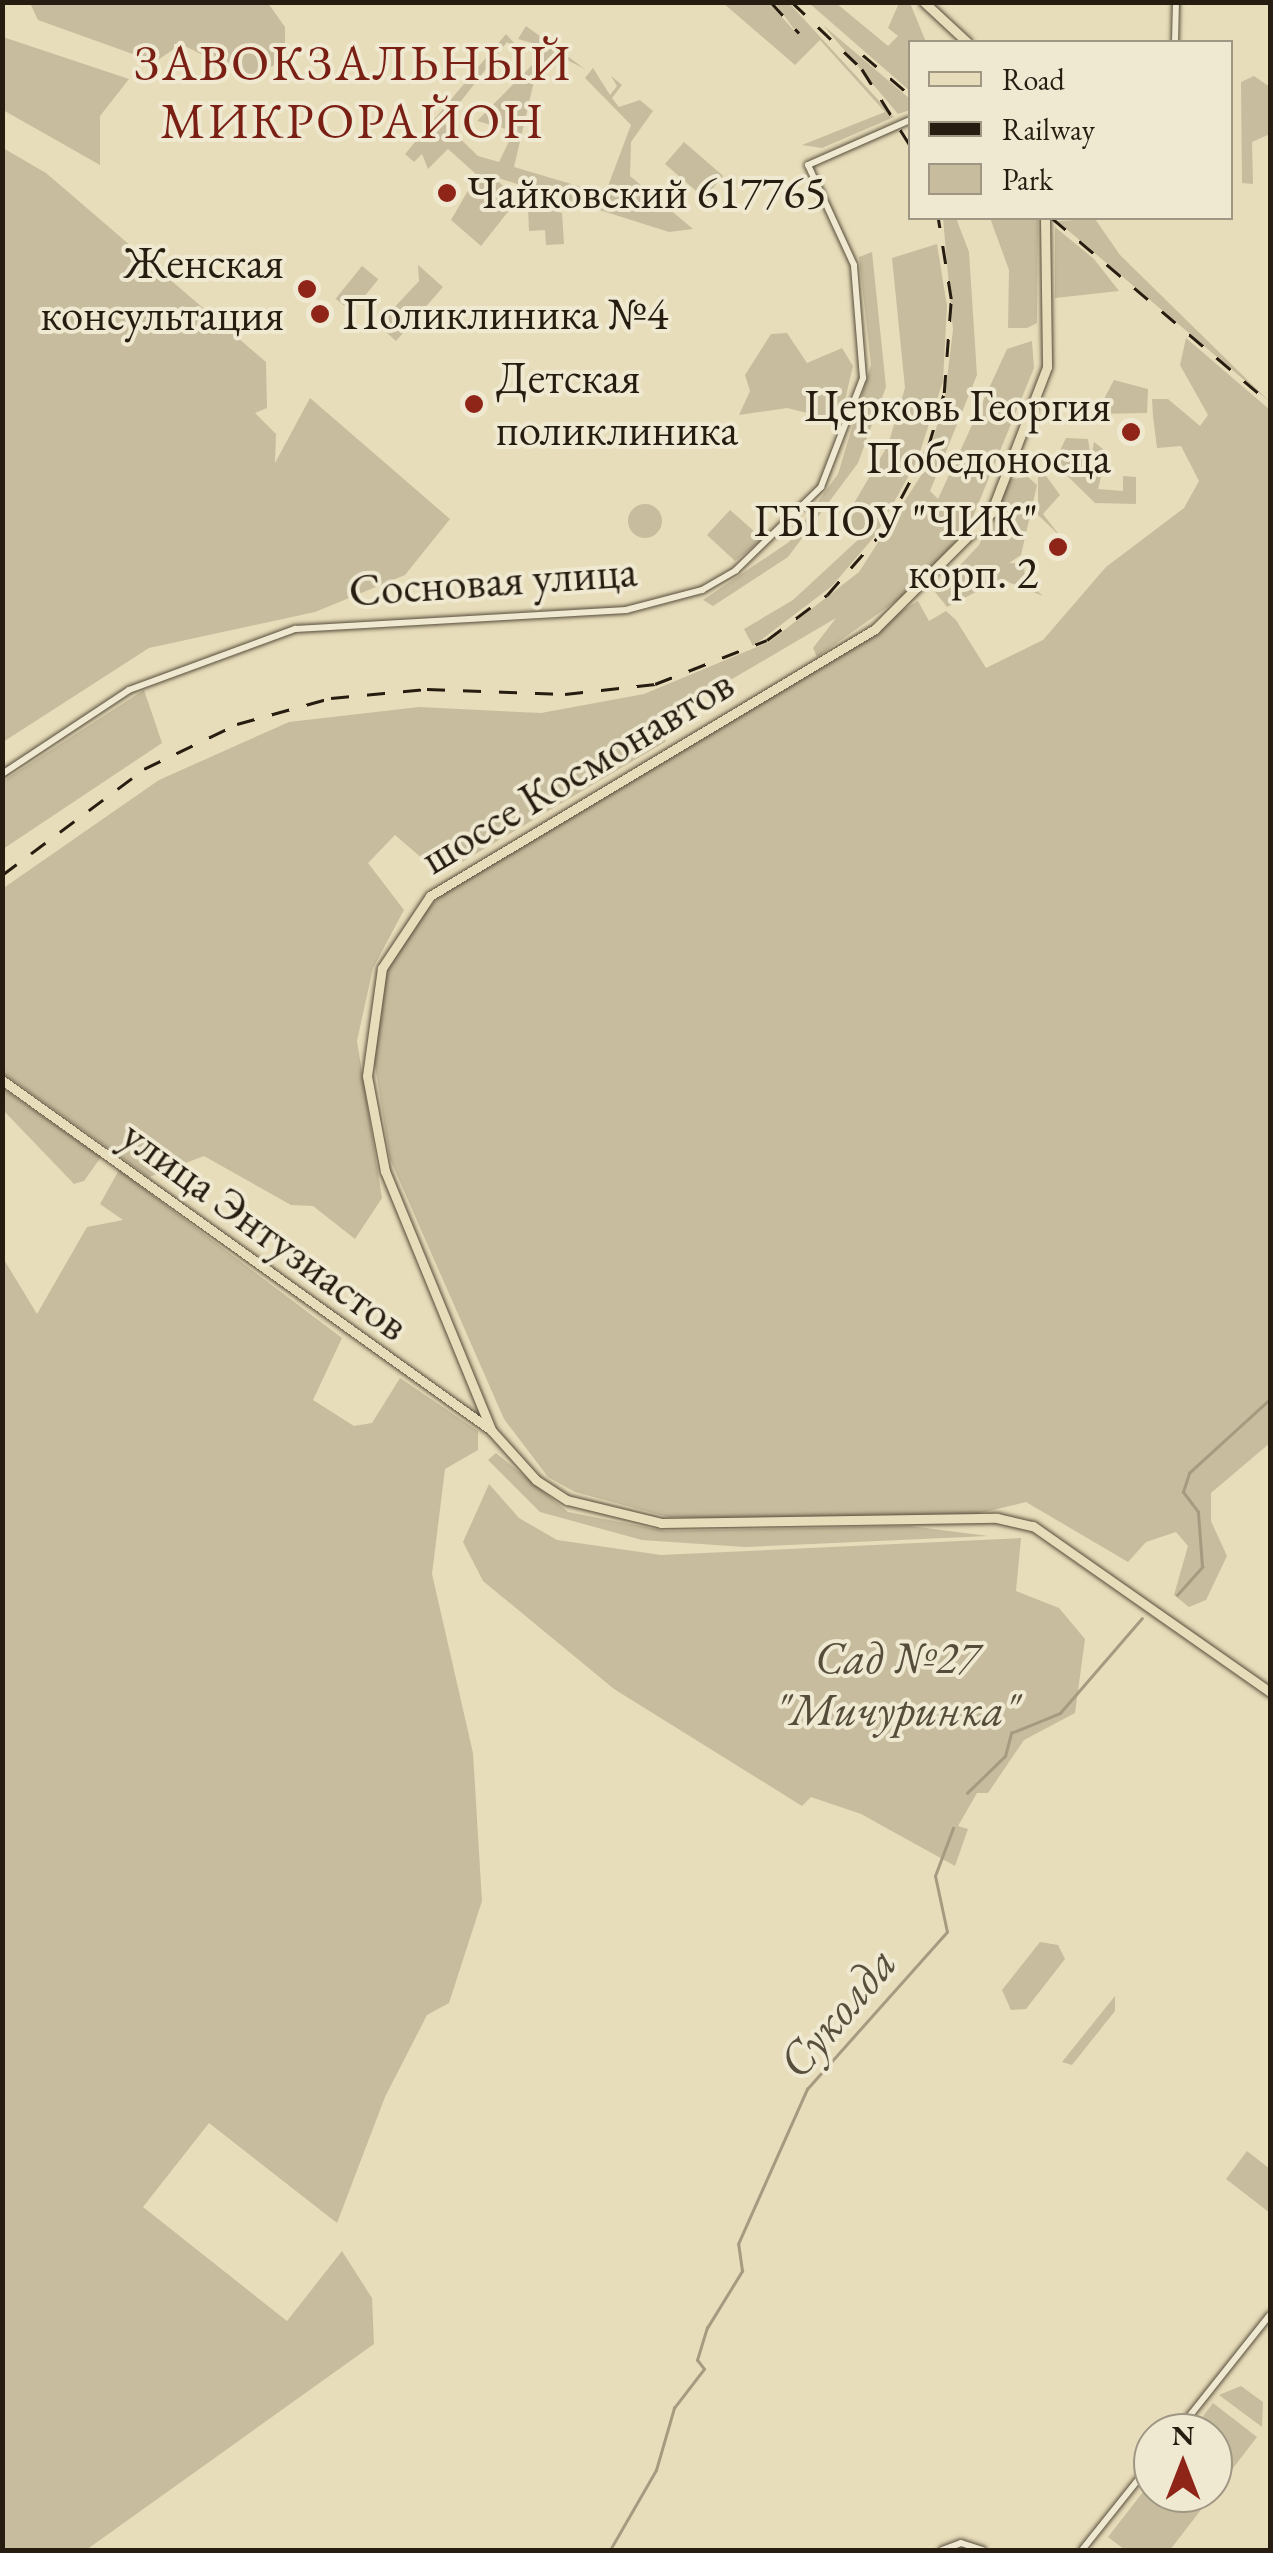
<!DOCTYPE html>
<html>
<head>
<meta charset="utf-8">
<style>
  body { margin:0 }
  #map { position:relative; width:1273px; height:2553px; overflow:hidden; background:#e8ddba; font-family:"EB Garamond",serif }
  div>[style] { position:absolute }
  [style*='--x'] { left:calc(var(--x)*1px); top:calc(var(--y)*1px); width:calc(var(--w)*1px); rotate:calc(var(--a)*1deg) }
  .green>* { inset:0; background:#c7bc9d; transform-origin:0 0 }
  .round { border-radius:50% }
  .stream>* { height:2.5px; margin:-1.25px; padding:0 1.25px; transform-origin:1.25px; border-radius:1.25px; background:#a69b80 }
  .roads { filter:drop-shadow(0 0 2px #564c3a) drop-shadow(0 0 2px #564c3a) }
  .minor>* { height:6px; margin:-3px; padding:0 3px; transform-origin:3px; border-radius:3px; background:#f0e9d2 }
  .major>* { height:9px; margin:-4.5px; padding:0 4.5px; transform-origin:4.5px; border-radius:4.5px; background:#e8ddba }
  .rail>* { height:2.5px; margin-top:-1.25px; transform-origin:0; background:repeating-linear-gradient(90deg,#261c10 0 18px,transparent 0 36px) }
  .dots>* { width:28px; height:28px; translate:-50% -50%; box-sizing:border-box; border:5px solid #f0e9d2; border-radius:50% }
  span { translate:-50% -50%; white-space:nowrap; text-align:center; line-height:1.15; -webkit-text-stroke:8px #f0e9d2; paint-order:stroke }
  .poi-label { font-size:45px; color:#261c10 }
  .left { translate:0 -50%; text-align:left }
  .right { translate:-100% -50%; text-align:right }
  .street-label { font-size:45px; color:#261c10 }
  .park-label { font-size:45px; color:#564c3a; font-style:italic }
  .water-label { font-size:48px; color:#594f3d; font-style:italic }
  .quarter-label { font-size:50px; color:#7a1f14; letter-spacing:2.5px }
  .frame { position:absolute; inset:0; border:5px solid #261c10; pointer-events:none }
  .legend { position:absolute; left:908px; top:40px; width:325px; height:180px; box-sizing:border-box; background:#f0e9d2; border:2px solid #9f9784; margin:0; padding:12px 18px; list-style:none; font-size:30px; color:#261c10 }
  .legend li { display:flex; align-items:center; gap:20px; height:50px }
  .legend b { width:50px; border:2px solid #9f9784 }
  .north { position:absolute; left:1133px; top:2413px; width:100px; height:100px; box-sizing:border-box; background:#f0e9d2; border:2px solid #9f9784; border-radius:50%; rotate:0deg; font-size:28px; font-weight:700; line-height:40px; text-align:center; color:#261c10 }
  .north::after { content:''; display:block; margin:auto; width:35px; height:45px; background:#8f2418; clip-path:polygon(50% 0,100% 100%,50% 72%,0 100%) }
</style>
</head>
<body>
<div id="map">
  <div class="green">
    <div style="clip-path:polygon(30px 3px,268px 3px,285px 27px,285px 60px,248px 78px,181px 44px,155px 62px,38px 20px)"></div>
    <div style="clip-path:polygon(723px 3px,769px 3px,799px 36px,775px 3px,789px 3px,894px 117px,822px 148px,802px 145px,885px 112px,820px 40px,795px 65px)"></div>
    <div style="clip-path:polygon(809px 3px,836px 3px,888px 46px,898px 36px,888px 28px,899px 3px,910px 3px,926px 42px,910px 42px,910px 91px)"></div>
    <div style="clip-path:polygon(823px 25px,910px 99px,910px 110px,898px 114px)"></div>
    <div style="clip-path:polygon(526px 26px,585px 69px,557px 55px,535px 77px,514px 167px,605px 194px,631px 125px,585px 78px,593px 68px,610px 95px,617px 86px,611px 76px,622px 85px,612px 98px,619px 107px,640px 100px,653px 111px,631px 142px,630px 176px,693px 229px,669px 232px,492px 176px,518px 199px,481px 246px,451px 220px,477px 175px,448px 149px,428px 169px,422px 154px,414px 162px,405px 154px,506px 34px,523px 53px,507px 42px,444px 123px,478px 156px,499px 162px,514px 131px,477px 121px,549px 48px,518px 39px)"></div>
    <div style="clip-path:polygon(3px 37px,129px 79px,100px 116px,100px 165px,3px 110px)"></div>
    <div style="clip-path:polygon(1254px 76px,1270px 87px,1270px 134px,1252px 142px,1253px 184px,1242px 183px,1241px 82px)"></div>
    <div style="left:684px;top:142px;width:52px;height:29px;rotate:41deg"></div>
    <div style="clip-path:polygon(3px 148px,46px 173px,266px 362px,267px 408px,255px 413px,276px 434px,275px 463px,310px 398px,450px 519px,405px 575px,315px 612px,149px 648px,3px 742px)"></div>
    <div style="clip-path:polygon(542px 207px,562px 213px,564px 244px,546px 245px,545px 230px,529px 231px,528px 208px)"></div>
    <div style="clip-path:polygon(943px 218px,956px 218px,969px 252px,977px 375px,930px 491px,938px 499px,1007px 349px,1032px 341px,1034px 368px,968px 529px,903px 596px,817px 657px,813px 648px,836px 618px,674px 713px,665px 742px,450px 869px,431px 866px,395px 835px,368px 863px,404px 910px,373px 968px,357px 1041px,382px 1198px,355px 1239px,313px 1206px,291px 1205px,204px 1156px,149px 1177px,3px 1073px,2px 889px,159px 780px,289px 722px,419px 707px,541px 713px,644px 694px,769px 642px,859px 572px,922px 474px,944px 403px,953px 330px)"></div>
    <div style="clip-path:polygon(990px 218px,1038px 218px,1037px 323px,1027px 328px,1008px 328px,1009px 270px)"></div>
    <div style="clip-path:polygon(1095px 219px,1120px 255px,1270px 402px,1057px 221px)"></div>
    <div style="clip-path:polygon(1055px 227px,1094px 259px,1119px 291px,1055px 298px)"></div>
    <div style="clip-path:polygon(937px 244px,947px 306px,943px 381px,917px 461px,875px 536px,832px 586px,753px 646px,744px 629px,793px 600px,861px 537px,843px 522px,888px 445px,905px 388px,892px 258px)"></div>
    <div style="clip-path:polygon(872px 252px,886px 387px,858px 463px,788px 557px,713px 606px,703px 600px,789px 542px,838px 474px,871px 365px,859px 257px)"></div>
    <div style="clip-path:polygon(418px 265px,443px 287px,396px 341px,378px 325px,419px 281px)"></div>
    <div style="left:362px;top:266px;width:21px;height:42px;rotate:39deg"></div>
    <div style="clip-path:polygon(787px 333px,807px 363px,842px 348px,853px 366px,840px 421px,787px 408px,739px 415px,750px 391px,745px 375px,771px 334px)"></div>
    <div style="clip-path:polygon(1186px 338px,1270px 410px,1270px 1443px,1211px 1493px,1211px 1521px,1227px 1556px,1206px 1600px,1189px 1607px,1174px 1595px,1188px 1546px,1176px 1532px,1146px 1542px,1128px 1562px,1026px 1502px,976px 1514px,749px 1519px,668px 1517px,575px 1492px,548px 1477px,504px 1419px,390px 1159px,371px 1041px,386px 973px,418px 918px,451px 886px,918px 601px,929px 621px,946px 611px,956px 620px,986px 668px,1043px 640px,1106px 567px,1184px 508px,1199px 481px,1181px 446px,1157px 448px,1153px 416px,1152px 399px,1168px 399px,1200px 426px,1208px 415px,1180px 365px)"></div>
    <div style="clip-path:polygon(1114px 380px,1148px 389px,1147px 413px,1096px 414px)"></div>
    <div style="clip-path:polygon(1066px 438px,1088px 439px,1091px 458px,1094px 442px,1107px 452px,1098px 489px,1123px 491px,1123px 476px,1136px 477px,1136px 504px,1095px 503px,1054px 463px)"></div>
    <div style="clip-path:polygon(1038px 465px,1060px 495px,1043px 514px,1061px 537px,1038px 515px)"></div>
    <div style="clip-path:polygon(1028px 477px,1037px 485px,1021px 555px,1009px 563px,1024px 564px,1025px 580px,1043px 596px,1001px 579px,947px 607px,935px 592px,979px 545px,1011px 479px)"></div>
    <div class="round" style="left:628px;top:504px;width:34px;height:34px"></div>
    <div style="clip-path:polygon(730px 510px,763px 539px,735px 561px,707px 535px)"></div>
    <div style="clip-path:polygon(144px 690px,162px 743px,3px 849px,3px 781px)"></div>
    <div style="clip-path:polygon(2px 1088px,101px 1157px,84px 1181px,74px 1184px,3px 1110px)"></div>
    <div style="clip-path:polygon(119px 1170px,342px 1338px,313px 1400px,354px 1426px,372px 1423px,400px 1378px,478px 1431px,478px 1450px,445px 1469px,432px 1574px,473px 1753px,482px 1901px,449px 2003px,427px 2015px,385px 2097px,337px 2223px,209px 2123px,143px 2207px,287px 2321px,342px 2251px,372px 2298px,374px 2344px,86px 2550px,3px 2550px,3px 1258px,37px 1314px,87px 1227px,123px 1220px,100px 1204px)"></div>
    <div style="clip-path:polygon(496px 1453px,568px 1512px,666px 1531px,910px 1526px,988px 1536px,745px 1547px,642px 1540px,540px 1512px,488px 1460px)"></div>
    <div style="clip-path:polygon(489px 1484px,519px 1518px,557px 1540px,661px 1555px,1021px 1538px,1016px 1591px,1059px 1608px,1085px 1639px,1075px 1713px,1024px 1740px,988px 1793px,977px 1793px,958px 1826px,968px 1829px,955px 1866px,861px 1814px,811px 1797px,802px 1806px,614px 1689px,483px 1581px,463px 1542px)"></div>
    <div style="clip-path:polygon(1040px 1942px,1058px 1945px,1065px 1959px,1026px 2009px,1011px 2010px,1002px 1990px)"></div>
    <div style="clip-path:polygon(1115px 1996px,1115px 2011px,1072px 2065px,1062px 2062px)"></div>
    <div style="clip-path:polygon(1247px 2151px,1270px 2169px,1270px 2213px,1226px 2179px)"></div>
    <div style="clip-path:polygon(1241px 2386px,1263px 2402px,1262px 2427px,1219px 2395px)"></div>
    <div style="clip-path:polygon(1213px 2403px,1257px 2437px,1170px 2550px,1125px 2550px,1108px 2537px,1153px 2479px,1153px 2493px,1213px 2493px,1213px 2433px,1190px 2433px)"></div>
  </div>
  <div class="stream">
    <div style="--x:1177;--y:1595;--w:38;--a:-48"></div>
    <div style="--x:1202;--y:1567;--w:55;--a:-94.2"></div>
    <div style="--x:1198;--y:1512;--w:25;--a:-127"></div>
    <div style="--x:1183;--y:1492;--w:20;--a:-72"></div>
    <div style="--x:1189;--y:1473;--w:110;--a:-42.4"></div>
    <div style="--x:967;--y:1793;--w:53;--a:-44.2"></div>
    <div style="--x:1005;--y:1756;--w:24;--a:-75"></div>
    <div style="--x:1011;--y:1733;--w:53;--a:-22.2"></div>
    <div style="--x:1060;--y:1713;--w:125;--a:-49.2"></div>
    <div style="--x:610;--y:2550;--w:92;--a:-60.1"></div>
    <div style="--x:656;--y:2470;--w:65;--a:-73.8"></div>
    <div style="--x:674;--y:2408;--w:49;--a:-52.4"></div>
    <div style="--x:704;--y:2369;--w:11;--a:-128"></div>
    <div style="--x:697;--y:2360;--w:34;--a:-73"></div>
    <div style="--x:707;--y:2328;--w:67;--a:-58.4"></div>
    <div style="--x:742;--y:2271;--w:27;--a:-98"></div>
    <div style="--x:738;--y:2244;--w:170;--a:-66"></div>
    <div style="--x:807;--y:2089;--w:210;--a:-48.3"></div>
    <div style="--x:947;--y:1932;--w:57;--a:-102.1"></div>
    <div style="--x:935;--y:1876;--w:51;--a:-69.4"></div>
  </div>
  <div class="roads">
    <div class="minor">
      <div style="--x:1175;--y:42;--w:40;--a:-88.6"></div>
      <div style="--x:2;--y:774;--w:152;--a:-33.5"></div>
      <div style="--x:129;--y:690;--w:177;--a:-20.2"></div>
      <div style="--x:295;--y:629;--w:332;--a:-3.3"></div>
      <div style="--x:626;--y:610;--w:79;--a:-14.7"></div>
      <div style="--x:702;--y:590;--w:39;--a:-30"></div>
      <div style="--x:736;--y:570;--w:119;--a:-44.3"></div>
      <div style="--x:821;--y:487;--w:117;--a:-68.9"></div>
      <div style="--x:863;--y:378;--w:113;--a:-94.6"></div>
      <div style="--x:854;--y:265;--w:110;--a:-114.7"></div>
      <div style="--x:808;--y:165;--w:111;--a:-23.8"></div>
      <div style="--x:1176;--y:2433;--w:151;--a:-51.5"></div>
      <div style="--x:942;--y:2550;--w:20;--a:-20"></div>
      <div style="--x:961;--y:2543;--w:23;--a:18"></div>
      <div style="--x:1082;--y:2550;--w:114;--a:-51.4"></div>
    </div>
    <div class="major">
      <div style="--x:924;--y:2;--w:59;--a:42.9"></div>
      <div style="--x:1045;--y:218;--w:149;--a:89.2"></div>
      <div style="--x:1047;--y:367;--w:156;--a:111"></div>
      <div style="--x:991;--y:513;--w:164;--a:135"></div>
      <div style="--x:875;--y:629;--w:519;--a:149.04"></div>
      <div style="--x:430;--y:896;--w:87;--a:123.7"></div>
      <div style="--x:382;--y:968;--w:109;--a:97.9"></div>
      <div style="--x:367;--y:1076;--w:97;--a:79.3"></div>
      <div style="--x:385;--y:1171;--w:280;--a:67.7"></div>
      <div style="--x:491;--y:1430;--w:67;--a:48"></div>
      <div style="--x:536;--y:1480;--w:37;--a:33"></div>
      <div style="--x:567;--y:1500;--w:97;--a:13.7"></div>
      <div style="--x:661;--y:1523;--w:336;--a:-0.9"></div>
      <div style="--x:997;--y:1518;--w:37;--a:13"></div>
      <div style="--x:1033;--y:1526;--w:289;--a:35"></div>
      <div style="--x:2;--y:1080;--w:601;--a:35.59"></div>
    </div>
  </div>
  <div class="rail">
    <div style="--x:771;--y:2;--w:42;--a:47.9"></div>
    <div style="--x:792;--y:2;--w:97;--a:43.7"></div>
    <div style="--x:862;--y:69;--w:90;--a:57.7"></div>
    <div style="--x:863;--y:55;--w:62;--a:40.4"></div>
    <div style="--x:1052;--y:218;--w:286;--a:40.3"></div>
    <div style="--x:2;--y:875;--w:177;--a:-36.7"></div>
    <div style="--x:144;--y:769;--w:103;--a:-25.8"></div>
    <div style="--x:237;--y:724;--w:98;--a:-15.5"></div>
    <div style="--x:331;--y:698;--w:96;--a:-5.4"></div>
    <div style="--x:427;--y:689;--w:138;--a:2.1"></div>
    <div style="--x:565;--y:694;--w:91;--a:-6.3"></div>
    <div style="--x:655;--y:684;--w:120;--a:-21.4"></div>
    <div style="--x:767;--y:640;--w:75;--a:-36.9"></div>
    <div style="--x:827;--y:595;--w:86;--a:-48.8"></div>
    <div style="--x:884;--y:530;--w:94;--a:-62.1"></div>
    <div style="--x:928;--y:447;--w:56;--a:-73.5"></div>
    <div style="--x:944;--y:393;--w:94;--a:-85.7"></div>
    <div style="--x:951;--y:299;--w:82;--a:-99.1"></div>
  </div>
  <div class="dots">
    <div style="left:447px;top:193px;background:#8f2418"></div>
    <div style="left:307px;top:289px;background:#8f2418"></div>
    <div style="left:320px;top:314px;background:#8f2418"></div>
    <div style="left:474px;top:404px;background:#8f2418"></div>
    <div style="left:1131px;top:432px;background:#8f2418"></div>
    <div style="left:1058px;top:547px;background:#8f2418"></div>
  </div>
  <div class="poi-label">
    <span class="left" style="left:467px;top:193px">Чайковский 617765</span>
    <span class="right" style="left:284px;top:289px">Женская<br>консультация</span>
    <span class="left" style="left:342px;top:314px">Поликлиника №4</span>
    <span class="left" style="left:496px;top:404px">Детская<br>поликлиника</span>
    <span class="right" style="left:1111px;top:432px">Церковь Георгия<br>Победоносца</span>
    <span class="right" style="left:1038px;top:547px">ГБПОУ "ЧИК"<br>корп. 2</span>
  </div>
  <div class="street-label">
    <span style="left:493px;top:581px;rotate:-4deg">Сосновая улица</span>
    <span style="left:577px;top:771px;rotate:-31deg">шоссе Космонавтов</span>
    <span style="left:265px;top:1230px;rotate:36deg">улица Энтузиастов</span>
  </div>
  <div class="park-label">
    <span style="left:897px;top:1684px">Сад №27<br>"Мичуринка"</span>
  </div>
  <div class="water-label">
    <span style="left:837px;top:2012px;rotate:-50deg">Суколда</span>
  </div>
  <div class="quarter-label">
    <span style="left:353px;top:91px">ЗАВОКЗАЛЬНЫЙ<br>МИКРОРАЙОН</span>
  </div>
  <div class="frame"></div>
  <ul class="legend">
  <li><b style="height:12px;background:#e8ddba"></b>Road</li>
  <li><b style="height:12px;background:#261c10"></b>Railway</li>
  <li><b style="height:28px;background:#c7bc9d"></b>Park</li>
  </ul>
  <div class="north">N</div>
</div>
</body>
</html>
